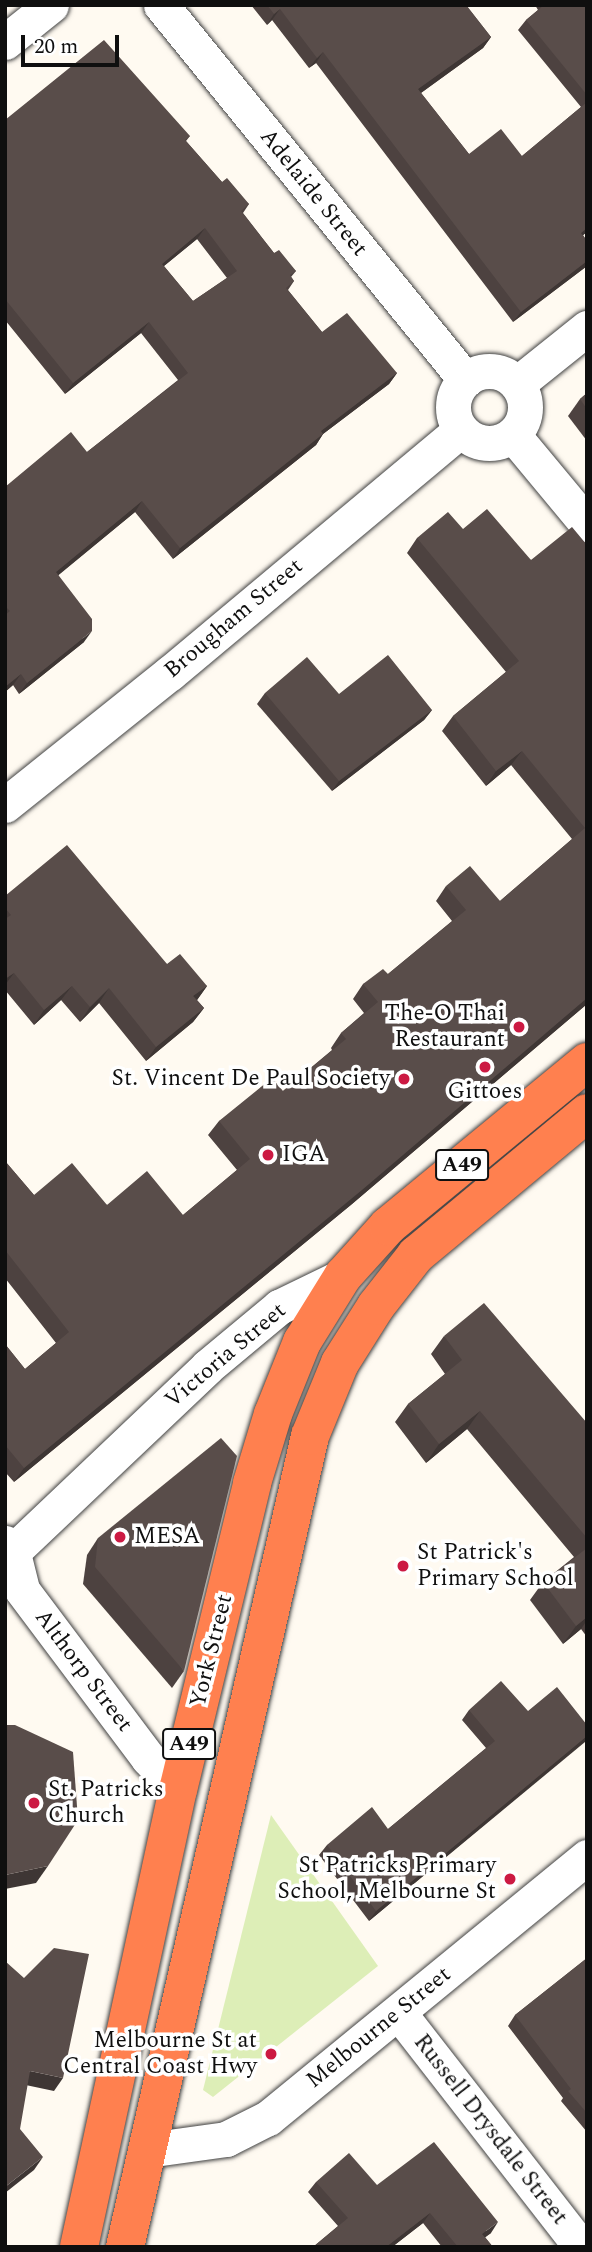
<!DOCTYPE html>
<html>
<head>
<meta charset="utf-8">
<style>
  body { margin:0 }
  #map { position:relative; width:592px; height:2252px; overflow:hidden; background:#fffaf1; font-family:Spectral,serif }
  div>[style] { position:absolute }
  [style*='--x'] { left:calc(var(--x)*1px); top:calc(var(--y)*1px); width:calc(var(--w)*1px); rotate:calc(var(--a)*1deg) }
  .green>* { inset:0; background:#ddeeb7 }
  .roads { filter:drop-shadow(0 0 2px #424242) drop-shadow(0 0 2px #424242) }
  .street>* { height:35px; margin:-17.5px; padding:0 17.5px; transform-origin:17.5px; border-radius:17.5px; background:#fff }
  .street>.ring { margin:-17.5px; padding:0; box-sizing:content-box; background:none; border:35px solid #fff; border-radius:50% }
  .highway>* { height:38px; margin:-19px; padding:0 19px; transform-origin:19px; border-radius:19px; background:#ff804f }
  .wall>* { inset:0; background:#4d4240 }
  .shaded-wall>* { inset:0; background:#3e3634 }
  .building>* { inset:0; background:#594d4a }
  .dots>* { width:19px; height:19px; translate:-50% -50%; box-sizing:border-box; border:4px solid #fff; border-radius:50% }
  span { translate:-50% -50%; white-space:nowrap; text-align:center; line-height:1.15; -webkit-text-stroke:7px #fff; paint-order:stroke }
  .shield-label span { padding:2px 5px; background:#fff; border:2px solid; border-radius:5px; -webkit-text-stroke-width:0 }
  .shield-label { font-size:21px; color:#0f0f0f; font-weight:700 }
  .street-label { font-size:23px; color:#0f0f0f }
  .poi-label { font-size:23px; color:#0f0f0f }
  .right { translate:-100% -50%; text-align:right }
  .left { translate:0 -50%; text-align:left }
  .frame { position:absolute; inset:0; border:7px solid #0f0f0f; pointer-events:none }
  .scale { position:absolute; left:21px; top:35px; width:98px; height:32px; box-sizing:border-box; border:4px solid #0f0f0f; border-top:0; padding-left:9px; font-size:21px; line-height:24px; white-space:nowrap; color:#0f0f0f; -webkit-text-stroke:5px #fff; paint-order:stroke }
</style>
</head>
<body>
<div id="map">
  <div class="green">
    <div style="clip-path:polygon(271px 1815px,378px 1966px,213px 2097px,203px 2090px)"></div>
  </div>
  <div class="roads">
    <div class="street">
      <div style="--x:161;--y:5;--w:483;--a:50.9"></div>
      <div style="--x:5;--y:42;--w:59;--a:-38.8"></div>
      <div class="ring" style="left:453px;top:371px;width:37px;height:37px"></div>
      <div style="--x:517;--y:384;--w:90;--a:-38.7"></div>
      <div style="--x:513;--y:435;--w:116;--a:50.3"></div>
      <div style="--x:5;--y:805;--w:211;--a:-38.7"></div>
      <div style="--x:170;--y:673;--w:379;--a:-39.9"></div>
      <div style="--x:5;--y:1543;--w:13;--a:51"></div>
      <div style="--x:13;--y:1553;--w:38;--a:76"></div>
      <div style="--x:22;--y:1590;--w:210;--a:53.1"></div>
      <div style="--x:148;--y:1758;--w:44;--a:46.8"></div>
      <div style="--x:5;--y:1559;--w:279;--a:-43.5"></div>
      <div style="--x:207;--y:1367;--w:94;--a:-39.8"></div>
      <div style="--x:279;--y:1307;--w:71;--a:-25.8"></div>
      <div style="--x:399;--y:2013;--w:296;--a:52.1"></div>
      <div style="--x:147;--y:2150;--w:80;--a:-7.9"></div>
      <div style="--x:226;--y:2139;--w:47;--a:-26.6"></div>
      <div style="--x:268;--y:2118;--w:412;--a:-39.3"></div>
    </div>
    <div class="highway">
      <div style="--x:79;--y:2247;--w:468;--a:-77.8"></div>
      <div style="--x:178;--y:1790;--w:316;--a:-76.4"></div>
      <div style="--x:252;--y:1483;--w:72;--a:-73.1"></div>
      <div style="--x:273;--y:1414;--w:78;--a:-68.1"></div>
      <div style="--x:302;--y:1342;--w:78;--a:-58.2"></div>
      <div style="--x:343;--y:1276;--w:67;--a:-48"></div>
      <div style="--x:388;--y:1226;--w:258;--a:-39.5"></div>
      <div style="--x:125;--y:2247;--w:832;--a:-77.15"></div>
      <div style="--x:310;--y:1436;--w:79;--a:-67.7"></div>
      <div style="--x:340;--y:1363;--w:67;--a:-57.7"></div>
      <div style="--x:376;--y:1306;--w:65;--a:-51.9"></div>
      <div style="--x:416;--y:1255;--w:222;--a:-39.7"></div>
    </div>
  </div>
  <div class="wall">
    <div style="clip-path:polygon(251px 5px,466px 5px,491px 37px,483px 48px,421px 93px,469px 154px,522px 156px,581px 107px,518px 30px,526px 20px,538px 10px,535px 5px,587px 5px,587px 232px,583px 235px,587px 241px,587px 266px,513px 322px,316px 63px,309px 68px,272px 20px,267px 25px)"></div>
    <div style="clip-path:polygon(evenodd,5px 120px,190px 136px,186px 141px,222px 182px,249px 204px,243px 213px,274px 253px,296px 271px,291px 277px,294px 281px,288px 290px,322px 332px,397px 373px,389px 384px,323px 434px,316px 445px,173px 559px,135px 512px,58px 575px,84px 642px,19px 694px,13px 685px,5px 692px,5px 487px,87px 452px,178px 380px,141px 333px,65px 394px,5px 320px,5px 120px,197px 239px,227px 278px,193px 301px,164px 266px,197px 239px)"></div>
    <div style="clip-path:polygon(587px 393px,587px 441px,568px 416px,580px 399px)"></div>
    <div style="clip-path:polygon(463px 529px,531px 560px,587px 545px,587px 1004px,352px 1204px,14px 1482px,5px 1472px,5px 1344px,25px 1369px,56px 1343px,5px 1278px,5px 1161px,34px 1195px,183px 1215px,237px 1170px,208px 1135px,219px 1121px,283px 1091px,332px 1050px,331px 1048px,341px 1033px,364px 1013px,353px 999px,363px 984px,388px 974px,452px 921px,436px 901px,446px 886px,500px 901px,572px 839px,511px 765px,486px 786px,442px 731px,453px 716px,506px 672px,407px 553px,417px 538px)"></div>
    <div style="clip-path:polygon(265px 693px,339px 694px,432px 710px,424px 720px,332px 791px,257px 704px)"></div>
    <div style="clip-path:polygon(5px 896px,167px 964px,207px 986px,197px 1000px,204px 1008px,193px 1022px,146px 1061px,99px 1003px,80px 1022px,61px 1000px,34px 1025px,5px 990px)"></div>
    <div style="clip-path:polygon(444px 1336px,587px 1423px,587px 1637px,581px 1629px,563px 1644px,530px 1600px,543px 1582px,574px 1557px,467px 1429px,426px 1463px,395px 1422px,408px 1404px,445px 1374px,431px 1354px)"></div>
    <div style="clip-path:polygon(98px 1538px,184px 1671px,172px 1688px,83px 1584px,87px 1555px)"></div>
    <div style="clip-path:polygon(469px 1710px,528px 1711px,587px 1725px,587px 1739px,369px 1921px,319px 1855px,327px 1845px,388px 1829px,486px 1748px,462px 1720px)"></div>
    <div style="clip-path:polygon(587px 1958px,587px 2132px,561px 2101px,563px 2098px,508px 2026px,515px 2015px)"></div>
    <div style="clip-path:polygon(316px 2182px,377px 2185px,491px 2233px,485px 2237px,493px 2247px,442px 2247px,423px 2223px,392px 2247px,313px 2247px,338px 2226px,308px 2192px)"></div>
  </div>
  <div class="shaded-wall">
    <div style="clip-path:polygon(280px 9px,272px 20px,267px 25px,274px 14px)"></div>
    <div style="clip-path:polygon(491px 37px,483px 48px,411px 100px,418px 89px)"></div>
    <div style="clip-path:polygon(323px 52px,316px 63px,309px 68px,317px 58px)"></div>
    <div style="clip-path:polygon(205px 228px,197px 239px,154px 274px,162px 264px)"></div>
    <div style="clip-path:polygon(587px 228px,587px 232px,573px 243px,581px 233px)"></div>
    <div style="clip-path:polygon(587px 261px,587px 266px,513px 322px,521px 312px)"></div>
    <div style="clip-path:polygon(149px 322px,141px 333px,65px 394px,73px 383px)"></div>
    <div style="clip-path:polygon(397px 373px,389px 384px,323px 434px,316px 445px,173px 559px,180px 548px,321px 431px)"></div>
    <div style="clip-path:polygon(142px 501px,135px 512px,49px 583px,56px 572px)"></div>
    <div style="clip-path:polygon(92px 631px,84px 642px,19px 694px,27px 683px)"></div>
    <div style="clip-path:polygon(21px 674px,13px 685px,5px 692px,5px 687px)"></div>
    <div style="clip-path:polygon(432px 710px,424px 720px,332px 791px,339px 781px)"></div>
    <div style="clip-path:polygon(522px 751px,511px 765px,486px 786px,496px 771px)"></div>
    <div style="clip-path:polygon(14px 973px,5px 985px,5px 979px)"></div>
    <div style="clip-path:polygon(72px 986px,61px 1000px,34px 1025px,44px 1010px)"></div>
    <div style="clip-path:polygon(207px 986px,197px 1000px,193px 996px)"></div>
    <div style="clip-path:polygon(109px 988px,99px 1003px,80px 1022px,90px 1007px)"></div>
    <div style="clip-path:polygon(587px 998px,587px 1004px,352px 1204px,14px 1482px,24px 1468px)"></div>
    <div style="clip-path:polygon(204px 1008px,193px 1022px,146px 1061px,156px 1047px)"></div>
    <div style="clip-path:polygon(480px 1411px,467px 1429px,426px 1463px,439px 1444px)"></div>
    <div style="clip-path:polygon(587px 1617px,587px 1620px,581px 1629px,563px 1644px,576px 1626px)"></div>
    <div style="clip-path:polygon(587px 1736px,587px 1739px,585px 1742px,369px 1921px,376px 1911px)"></div>
    <div style="clip-path:polygon(48px 1866px,36px 1883px,5px 1889px,5px 1875px)"></div>
    <div style="clip-path:polygon(30px 2071px,63px 2078px,54px 2091px,21px 2084px)"></div>
    <div style="clip-path:polygon(43px 2157px,34px 2170px,5px 2193px,5px 2187px)"></div>
    <div style="clip-path:polygon(430px 2213px,423px 2223px,392px 2247px,386px 2247px)"></div>
    <div style="clip-path:polygon(498px 2222px,491px 2233px,475px 2245px,482px 2234px)"></div>
  </div>
  <div class="building">
    <div style="clip-path:polygon(267px 5px,466px 5px,491px 37px,418px 89px,469px 154px,501px 129px,522px 156px,587px 102px,587px 228px,581px 233px,587px 241px,587px 261px,521px 312px,323px 52px,317px 58px,280px 9px,274px 14px)"></div>
    <div style="clip-path:polygon(544px 5px,587px 5px,587px 95px,526px 20px)"></div>
    <div style="clip-path:polygon(evenodd,104px 40px,190px 136px,185px 140px,222px 182px,227px 178px,249px 204px,241px 211px,274px 253px,279px 250px,296px 271px,290px 275px,294px 281px,286px 288px,322px 332px,347px 313px,397px 373px,321px 431px,323px 434px,180px 548px,142px 501px,56px 572px,92px 619px,92px 631px,27px 683px,21px 674px,5px 687px,5px 615px,10px 611px,5px 606px,5px 487px,71px 432px,87px 452px,188px 373px,149px 322px,73px 383px,5px 299px,5px 120px,104px 40px,205px 228px,237px 271px,193px 301px,162px 264px,205px 228px)"></div>
    <div style="clip-path:polygon(587px 393px,587px 409px,580px 399px)"></div>
    <div style="clip-path:polygon(487px 509px,531px 560px,572px 527px,587px 545px,587px 998px,362px 1190px,24px 1468px,5px 1445px,5px 1344px,25px 1369px,69px 1332px,5px 1250px,5px 1161px,34px 1195px,72px 1163px,107px 1205px,147px 1171px,183px 1215px,250px 1159px,219px 1121px,272px 1078px,283px 1091px,346px 1039px,341px 1033px,378px 1002px,363px 984px,383px 969px,388px 974px,466px 910px,446px 886px,470px 866px,500px 901px,585px 828px,522px 751px,496px 771px,453px 716px,519px 661px,417px 538px,448px 512px,463px 529px)"></div>
    <div style="clip-path:polygon(388px 655px,432px 710px,339px 781px,265px 693px,307px 657px,339px 694px)"></div>
    <div style="clip-path:polygon(67px 845px,167px 964px,180px 954px,207px 986px,193px 996px,204px 1008px,156px 1047px,109px 988px,90px 1007px,72px 986px,44px 1010px,14px 973px,5px 979px,5px 919px,11px 915px,5px 908px,5px 896px)"></div>
    <div style="clip-path:polygon(484px 1303px,587px 1423px,587px 1538px,480px 1411px,439px 1444px,408px 1404px,462px 1360px,444px 1336px)"></div>
    <div style="clip-path:polygon(221px 1438px,237px 1456px,184px 1671px,95px 1567px,98px 1538px)"></div>
    <div style="clip-path:polygon(587px 1548px,587px 1617px,576px 1626px,543px 1582px)"></div>
    <div style="clip-path:polygon(501px 1681px,528px 1711px,557px 1687px,587px 1725px,587px 1736px,376px 1911px,327px 1845px,372px 1807px,388px 1829px,495px 1741px,469px 1710px)"></div>
    <div style="clip-path:polygon(5px 1725px,15px 1725px,73px 1752px,78px 1820px,48px 1866px,5px 1875px)"></div>
    <div style="clip-path:polygon(54px 1948px,89px 1954px,63px 2078px,30px 2071px,20px 2129px,43px 2157px,5px 2187px,5px 1961px,24px 1978px)"></div>
    <div style="clip-path:polygon(587px 1958px,587px 2113px,568px 2091px,571px 2089px,515px 2015px)"></div>
    <div style="clip-path:polygon(434px 2142px,498px 2222px,482px 2234px,493px 2247px,458px 2247px,430px 2213px,386px 2247px,313px 2247px,348px 2218px,316px 2182px,349px 2153px,377px 2185px)"></div>
  </div>
  <div class="dots">
    <div style="left:519px;top:1027px;background:#cc1a43"></div>
    <div style="left:485px;top:1067px;background:#cc1a43"></div>
    <div style="left:404px;top:1079px;background:#cc1a43"></div>
    <div style="left:268px;top:1155px;background:#cc1a43"></div>
    <div style="left:120px;top:1537px;background:#cc1a43"></div>
    <div style="left:403px;top:1566px;background:#cc1a43"></div>
    <div style="left:34px;top:1803px;background:#cc1a43"></div>
    <div style="left:510px;top:1879px;background:#cc1a43"></div>
    <div style="left:271px;top:2054px;background:#cc1a43"></div>
  </div>
  <div class="shield-label">
    <span style="left:462px;top:1165px">A49</span>
    <span style="left:189px;top:1744px">A49</span>
  </div>
  <div class="street-label">
    <span style="left:313px;top:193px;rotate:51deg">Adelaide Street</span>
    <span style="left:234px;top:619px;rotate:-40deg">Brougham Street</span>
    <span style="left:226px;top:1356px;rotate:-40deg">Victoria Street</span>
    <span style="left:212px;top:1651px;rotate:-76deg">York Street</span>
    <span style="left:83px;top:1671px;rotate:53deg">Althorp Street</span>
    <span style="left:379px;top:2028px;rotate:-39deg">Melbourne Street</span>
    <span style="left:490px;top:2130px;rotate:52deg">Russell Drysdale Street</span>
  </div>
  <div class="poi-label">
    <span class="right" style="left:505px;top:1027px">The-O Thai<br>Restaurant</span>
    <span class="right" style="left:390px;top:1079px">St. Vincent De Paul Society</span>
    <span style="left:485px;top:1092px">Gittoes</span>
    <span class="left" style="left:282px;top:1155px">IGA</span>
    <span class="left" style="left:134px;top:1537px">MESA</span>
    <span class="left" style="left:417px;top:1566px">St Patrick's<br>Primary School</span>
    <span class="left" style="left:48px;top:1803px">St. Patricks<br>Church</span>
    <span class="right" style="left:496px;top:1879px">St Patricks Primary<br>School, Melbourne St</span>
    <span class="right" style="left:257px;top:2054px">Melbourne St at<br>Central Coast Hwy</span>
  </div>
  <div class="frame"></div>
  <div class="scale">20 m</div>
</div>
</body>
</html>
